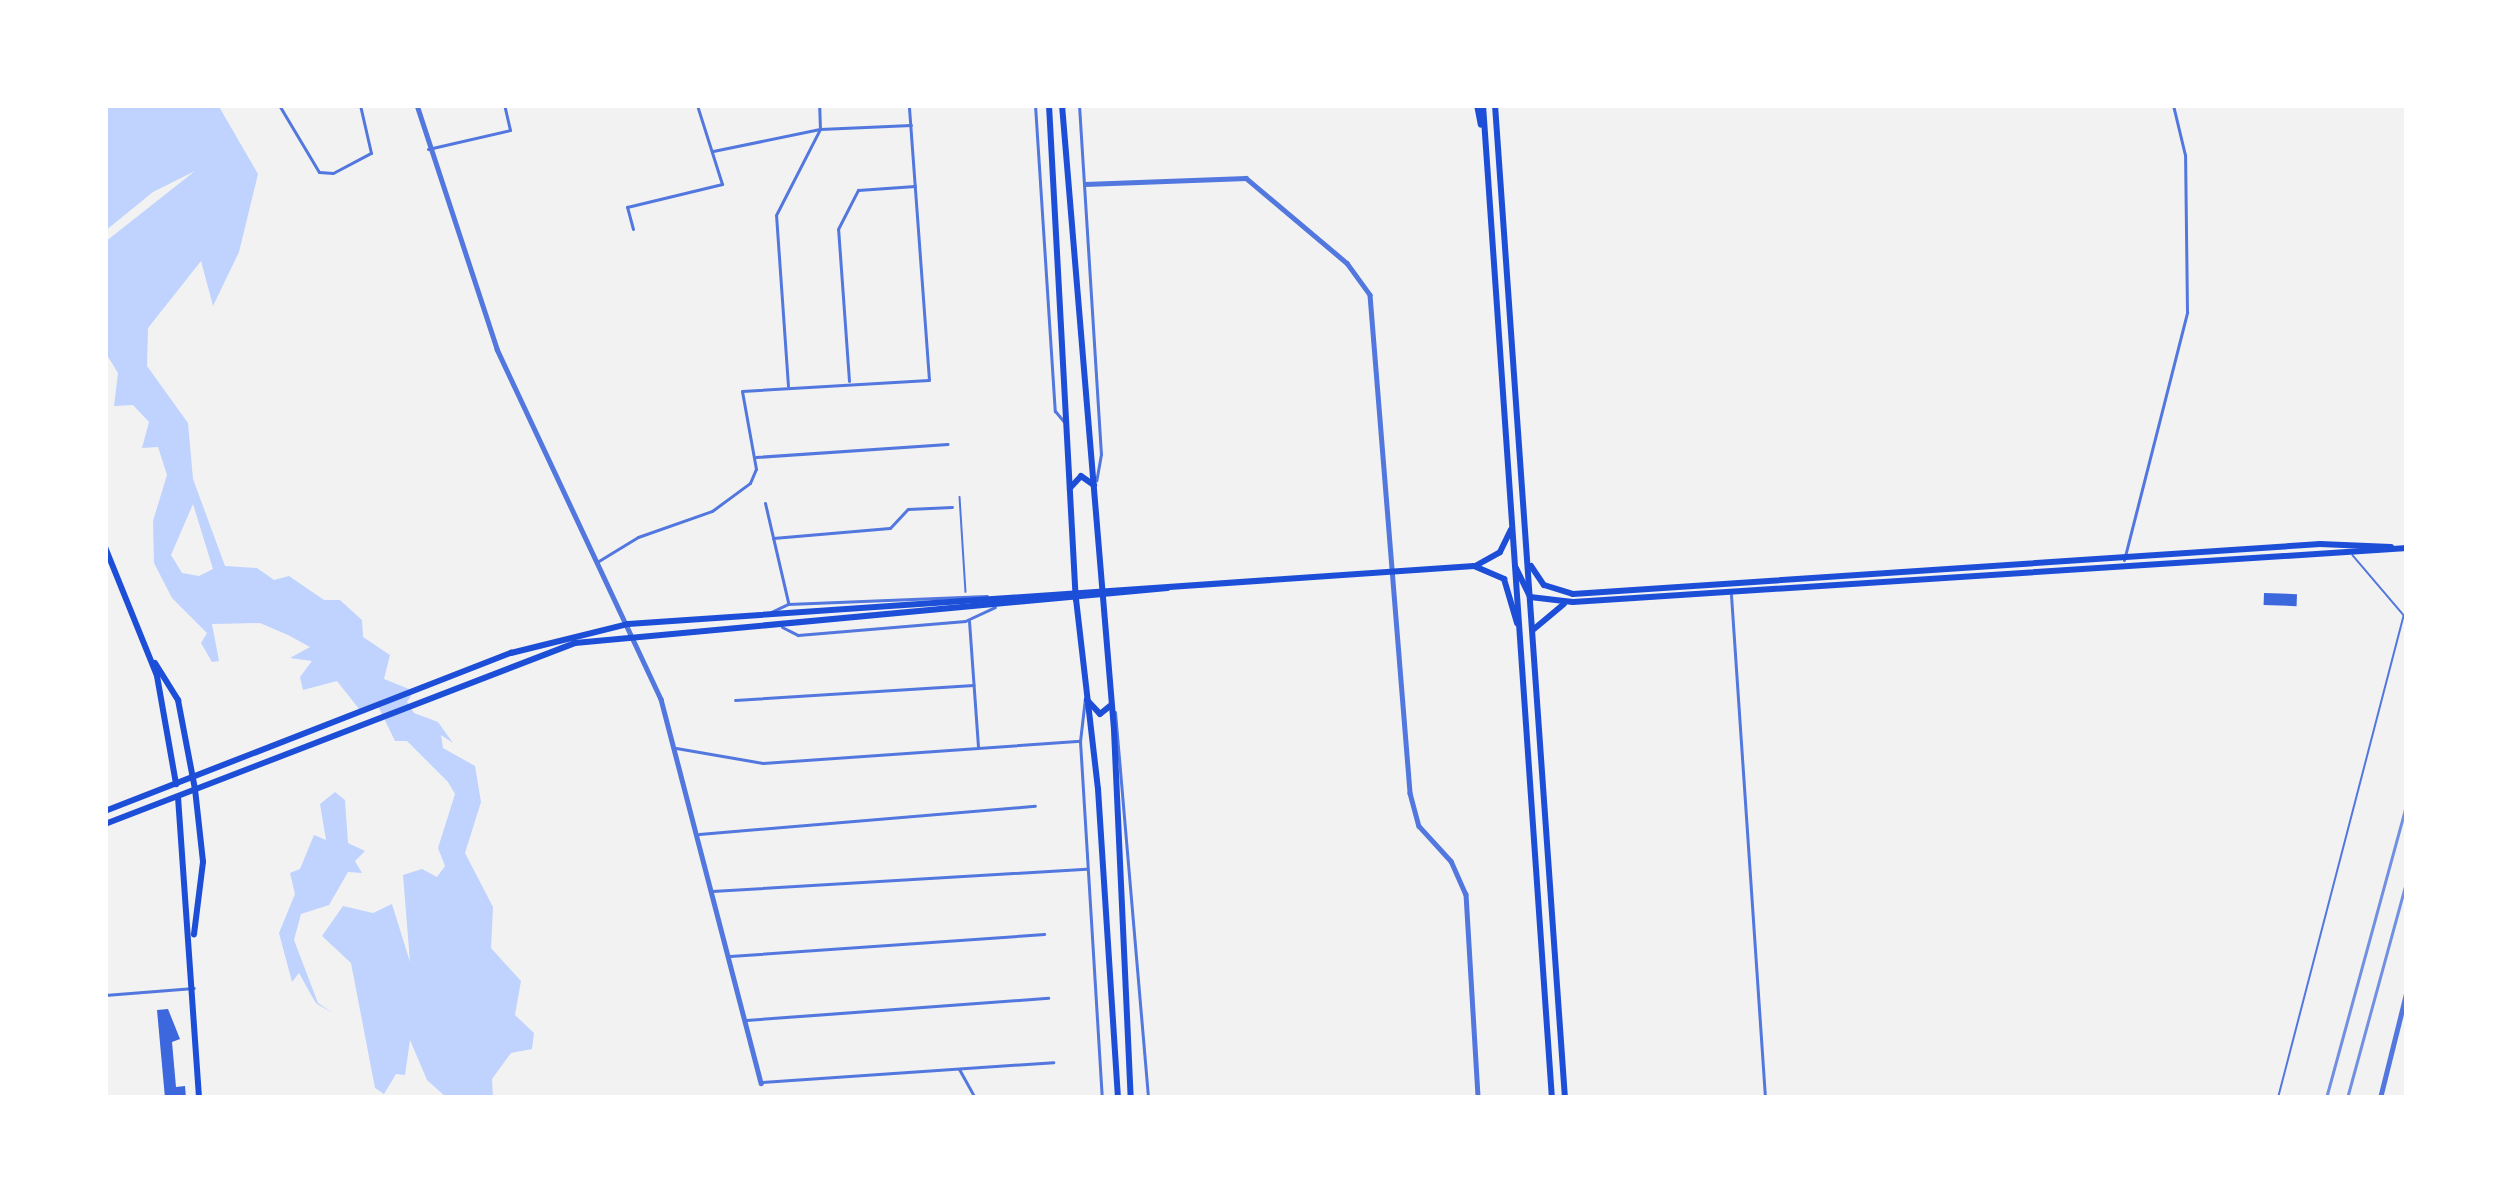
<!DOCTYPE html>
<html>
<head>
<meta charset="utf-8">
<style>
  body { margin:0 }
  #map { position:relative; width:2512px; height:1203px; overflow:hidden; background:#f2f2f2; font-family:"Sofia Sans Condensed",sans-serif }
  div>[style] { position:absolute }
  [style*='--x'] { left:calc(var(--x)*1px); top:calc(var(--y)*1px); width:calc(var(--w)*1px); rotate:calc(var(--a)*1deg) }
  .water>* { inset:0; background:#bfd3fe }
  .building>* { inset:0; background:#3d67dc; transform-origin:0 0 }
  .service>* { height:1.5px; margin:-0.75px; padding:0 0.75px; transform-origin:0.75px; border-radius:0.75px; background:#5277de }
  .minor>* { height:3px; margin:-1.5px; padding:0 1.5px; transform-origin:1.5px; border-radius:1.5px; background:#5277de }
  .tertiary>* { height:4.5px; margin:-2.25px; padding:0 2.25px; transform-origin:2.25px; border-radius:2.25px; background:#5277de }
  .secondary>* { height:6px; margin:-3px; padding:0 3px; transform-origin:3px; border-radius:3px; background:#1d4ed8 }
  .primary>* { height:6px; margin:-3px; padding:0 3px; transform-origin:3px; border-radius:3px; background:#1d4ed8 }
  .rail>* { height:3px; margin:-1.5px; padding:0 1.5px; transform-origin:1.5px; border-radius:1.5px; background:#7290e2 }
  span { translate:-50% -50%; white-space:nowrap; text-align:center; line-height:1.15; -webkit-text-stroke:9px #fff; paint-order:stroke }
  .frame { position:absolute; inset:0; border:108px solid #fff; pointer-events:none }
</style>
</head>
<body>
<div id="map">
  <div class="water">
    <div style="clip-path:polygon(evenodd,105px 105px,218px 105px,258px 174px,239px 252px,213px 306px,201px 261px,148px 328px,147px 366px,188px 423px,193px 479px,225px 566px,257px 568px,274px 580px,289px 576px,324px 600px,340px 600px,362px 620px,363px 637px,390px 655px,384px 679px,414px 691px,407px 702px,414px 713px,438px 722px,453px 743px,441px 735px,443px 748px,475px 766px,481px 802px,465px 853px,493px 907px,491px 948px,521px 981px,515px 1015px,534px 1033px,532px 1049px,511px 1053px,492px 1079px,493px 1098px,447px 1098px,427px 1080px,410px 1040px,405px 1075px,396px 1074px,384px 1094px,375px 1088px,351px 963px,322px 936px,343px 906px,373px 913px,392px 904px,410px 962px,403px 875px,422px 869px,437px 877px,445px 866px,438px 848px,455px 794px,448px 782px,407px 741px,395px 741px,378px 706px,363px 714px,337px 681px,303px 690px,300px 677px,312px 661px,290px 658px,310px 647px,288px 635px,260px 623px,212px 624px,219px 661px,212px 662px,201px 643px,207px 633px,172px 598px,154px 563px,153px 521px,167px 475px,158px 447px,142px 448px,149px 422px,133px 405px,114px 406px,118px 373px,105px 352px,105px 242px,195px 171px,153px 192px,105px 231px,105px 105px,193px 504px,213px 569px,199px 576px,182px 573px,171px 555px,193px 504px)"></div>
    <div style="clip-path:polygon(335px 792px,345px 800px,348px 843px,365px 851px,355px 861px,362px 873px,348px 872px,329px 905px,301px 914px,294px 940px,318px 1003px,333px 1013px,317px 1004px,314px 1000px,299px 973px,292px 982px,279px 933px,295px 894px,290px 873px,300px 869px,314px 835px,326px 840px,320px 804px)"></div>
  </div>
  <div class="building">
    <div style="left:2264px;top:593px;width:33px;height:12px;rotate:2deg"></div>
    <div style="clip-path:polygon(168px 1009px,180px 1039px,172px 1042px,176px 1087px,185px 1086px,186px 1098px,165px 1098px,157px 1010px)"></div>
  </div>
  <div class="service">
    <div style="--x:960;--y:497;--w:95;--a:86.4"></div>
    <div style="--x:2278;--y:1098;--w:498;--a:-75.4"></div>
    <div style="--x:2404;--y:616;--w:79;--a:-130.4"></div>
  </div>
  <div class="minor">
    <div style="--x:279;--y:105;--w:78;--a:59.2"></div>
    <div style="--x:319;--y:172;--w:14;--a:4"></div>
    <div style="--x:333;--y:173;--w:43;--a:-27.8"></div>
    <div style="--x:371;--y:153;--w:49;--a:-102.9"></div>
    <div style="--x:1035;--y:105;--w:307;--a:86.3"></div>
    <div style="--x:1055;--y:411;--w:16;--a:50"></div>
    <div style="--x:1079;--y:105;--w:350;--a:86.4"></div>
    <div style="--x:1101;--y:454;--w:27;--a:100"></div>
    <div style="--x:428;--y:149;--w:84;--a:-13"></div>
    <div style="--x:510;--y:130;--w:26;--a:-103"></div>
    <div style="--x:713;--y:151;--w:109;--a:-11.6"></div>
    <div style="--x:820;--y:129;--w:91;--a:-2.5"></div>
    <div style="--x:633;--y:229;--w:23;--a:-105"></div>
    <div style="--x:627;--y:207;--w:98;--a:-13.6"></div>
    <div style="--x:722;--y:184;--w:83;--a:-107.6"></div>
    <div style="--x:849;--y:381;--w:152;--a:-94.1"></div>
    <div style="--x:838;--y:229;--w:44;--a:-62.9"></div>
    <div style="--x:858;--y:190;--w:57;--a:-4"></div>
    <div style="--x:788;--y:386;--w:171;--a:-94"></div>
    <div style="--x:776;--y:215;--w:97;--a:-62.9"></div>
    <div style="--x:820;--y:129;--w:24;--a:-92"></div>
    <div style="--x:756;--y:457;--w:192;--a:-3.9"></div>
    <div style="--x:765;--y:503;--w:102;--a:76.9"></div>
    <div style="--x:773;--y:538;--w:117;--a:-4.9"></div>
    <div style="--x:890;--y:528;--w:26;--a:-47"></div>
    <div style="--x:908;--y:509;--w:44;--a:-2.6"></div>
    <div style="--x:2124;--y:560;--w:256;--a:-75.7"></div>
    <div style="--x:2187;--y:312;--w:157;--a:-90.7"></div>
    <div style="--x:2185;--y:155;--w:51;--a:-103.5"></div>
    <div style="--x:597;--y:562;--w:48;--a:-31.4"></div>
    <div style="--x:638;--y:537;--w:78;--a:-19.4"></div>
    <div style="--x:712;--y:511;--w:47;--a:-36.4"></div>
    <div style="--x:750;--y:483;--w:15;--a:-67"></div>
    <div style="--x:756;--y:469;--w:79;--a:-100.2"></div>
    <div style="--x:742;--y:391;--w:187;--a:-3.4"></div>
    <div style="--x:929;--y:380;--w:276;--a:-94.2"></div>
    <div style="--x:1731;--y:595;--w:504;--a:86.13"></div>
    <div style="--x:771;--y:612;--w:19;--a:-25"></div>
    <div style="--x:788;--y:604;--w:199;--a:-2.3"></div>
    <div style="--x:969;--y:621;--w:127;--a:85.9"></div>
    <div style="--x:782;--y:627;--w:18;--a:27"></div>
    <div style="--x:798;--y:635;--w:168;--a:-4.8"></div>
    <div style="--x:965;--y:621;--w:33;--a:-25"></div>
    <div style="--x:1085;--y:698;--w:43;--a:96.6"></div>
    <div style="--x:1080;--y:741;--w:358;--a:86.5"></div>
    <div style="--x:735;--y:700;--w:239;--a:-3.6"></div>
    <div style="--x:1115;--y:712;--w:387;--a:85.1"></div>
    <div style="--x:676;--y:748;--w:88;--a:9.8"></div>
    <div style="--x:763;--y:763;--w:318;--a:-4"></div>
    <div style="--x:699;--y:834;--w:337;--a:-4.8"></div>
    <div style="--x:712;--y:891;--w:375;--a:-3.4"></div>
    <div style="--x:730;--y:956;--w:315;--a:-4"></div>
    <div style="--x:105;--y:995;--w:89;--a:-4.5"></div>
    <div style="--x:746;--y:1020;--w:303;--a:-4.2"></div>
    <div style="--x:959;--y:1069;--w:33;--a:61"></div>
    <div style="--x:762;--y:1082;--w:292;--a:-3.9"></div>
  </div>
  <div class="tertiary">
    <div style="--x:417;--y:105;--w:257;--a:71.8"></div>
    <div style="--x:497;--y:349;--w:387;--a:64.9"></div>
    <div style="--x:661;--y:699;--w:397;--a:75.4"></div>
    <div style="--x:1085;--y:184;--w:161;--a:-2.1"></div>
    <div style="--x:1246;--y:178;--w:132;--a:40.1"></div>
    <div style="--x:1347;--y:263;--w:39;--a:54"></div>
    <div style="--x:1370;--y:295;--w:500;--a:85.4"></div>
    <div style="--x:1410;--y:793;--w:34;--a:75"></div>
    <div style="--x:1419;--y:826;--w:47;--a:47.6"></div>
    <div style="--x:1451;--y:861;--w:36;--a:66"></div>
    <div style="--x:1466;--y:894;--w:204;--a:86.6"></div>
    <div style="--x:2380;--y:1098;--w:111;--a:-76"></div>
  </div>
  <div class="secondary">
    <div style="--x:1049;--y:105;--w:495;--a:86.9"></div>
    <div style="--x:1076;--y:599;--w:191;--a:83.4"></div>
    <div style="--x:1098;--y:789;--w:310;--a:86.3"></div>
    <div style="--x:1062;--y:105;--w:627;--a:85.24"></div>
    <div style="--x:1114;--y:730;--w:368;--a:87.4"></div>
    <div style="--x:1070;--y:488;--w:16;--a:-47"></div>
    <div style="--x:1081;--y:476;--w:16;--a:35"></div>
    <div style="--x:105;--y:547;--w:139;--a:68"></div>
    <div style="--x:157;--y:676;--w:110;--a:80"></div>
    <div style="--x:1477;--y:565;--w:26;--a:-29"></div>
    <div style="--x:1500;--y:552;--w:25;--a:-64"></div>
    <div style="--x:155;--y:663;--w:44;--a:58.1"></div>
    <div style="--x:178;--y:700;--w:91;--a:79.2"></div>
    <div style="--x:195;--y:789;--w:73;--a:83.7"></div>
    <div style="--x:203;--y:862;--w:73;--a:97.1"></div>
    <div style="--x:1087;--y:700;--w:19;--a:47"></div>
    <div style="--x:1100;--y:714;--w:13;--a:-39"></div>
    <div style="--x:178;--y:797;--w:302;--a:86"></div>
    <div style="--x:105;--y:811;--w:436;--a:-21.3"></div>
    <div style="--x:511;--y:653;--w:121;--a:-13.9"></div>
    <div style="--x:628;--y:624;--w:848;--a:-3.92"></div>
    <div style="--x:1474;--y:566;--w:33;--a:23"></div>
    <div style="--x:1504;--y:579;--w:46;--a:73.5"></div>
    <div style="--x:105;--y:824;--w:504;--a:-21.06"></div>
    <div style="--x:575;--y:643;--w:595;--a:-5.31"></div>
  </div>
  <div class="primary">
    <div style="--x:1477;--y:105;--w:20;--a:79"></div>
    <div style="--x:1483;--y:105;--w:995;--a:86.03"></div>
    <div style="--x:1495;--y:105;--w:995;--a:85.97"></div>
    <div style="--x:1531;--y:566;--w:23;--a:56"></div>
    <div style="--x:1544;--y:585;--w:30;--a:17"></div>
    <div style="--x:1573;--y:594;--w:749;--a:-3.83"></div>
    <div style="--x:2320;--y:544;--w:71;--a:2.4"></div>
    <div style="--x:1516;--y:568;--w:32;--a:64"></div>
    <div style="--x:1530;--y:597;--w:43;--a:6.6"></div>
    <div style="--x:1573;--y:602;--w:836;--a:-3.7"></div>
    <div style="--x:1534;--y:629;--w:39;--a:-40"></div>
  </div>
  <div class="rail">
    <div style="--x:2326;--y:1098;--w:308;--a:-74.7"></div>
    <div style="--x:2347;--y:1098;--w:228;--a:-74.7"></div>
  </div>
  <div class="frame"></div>
</div>
</body>
</html>
